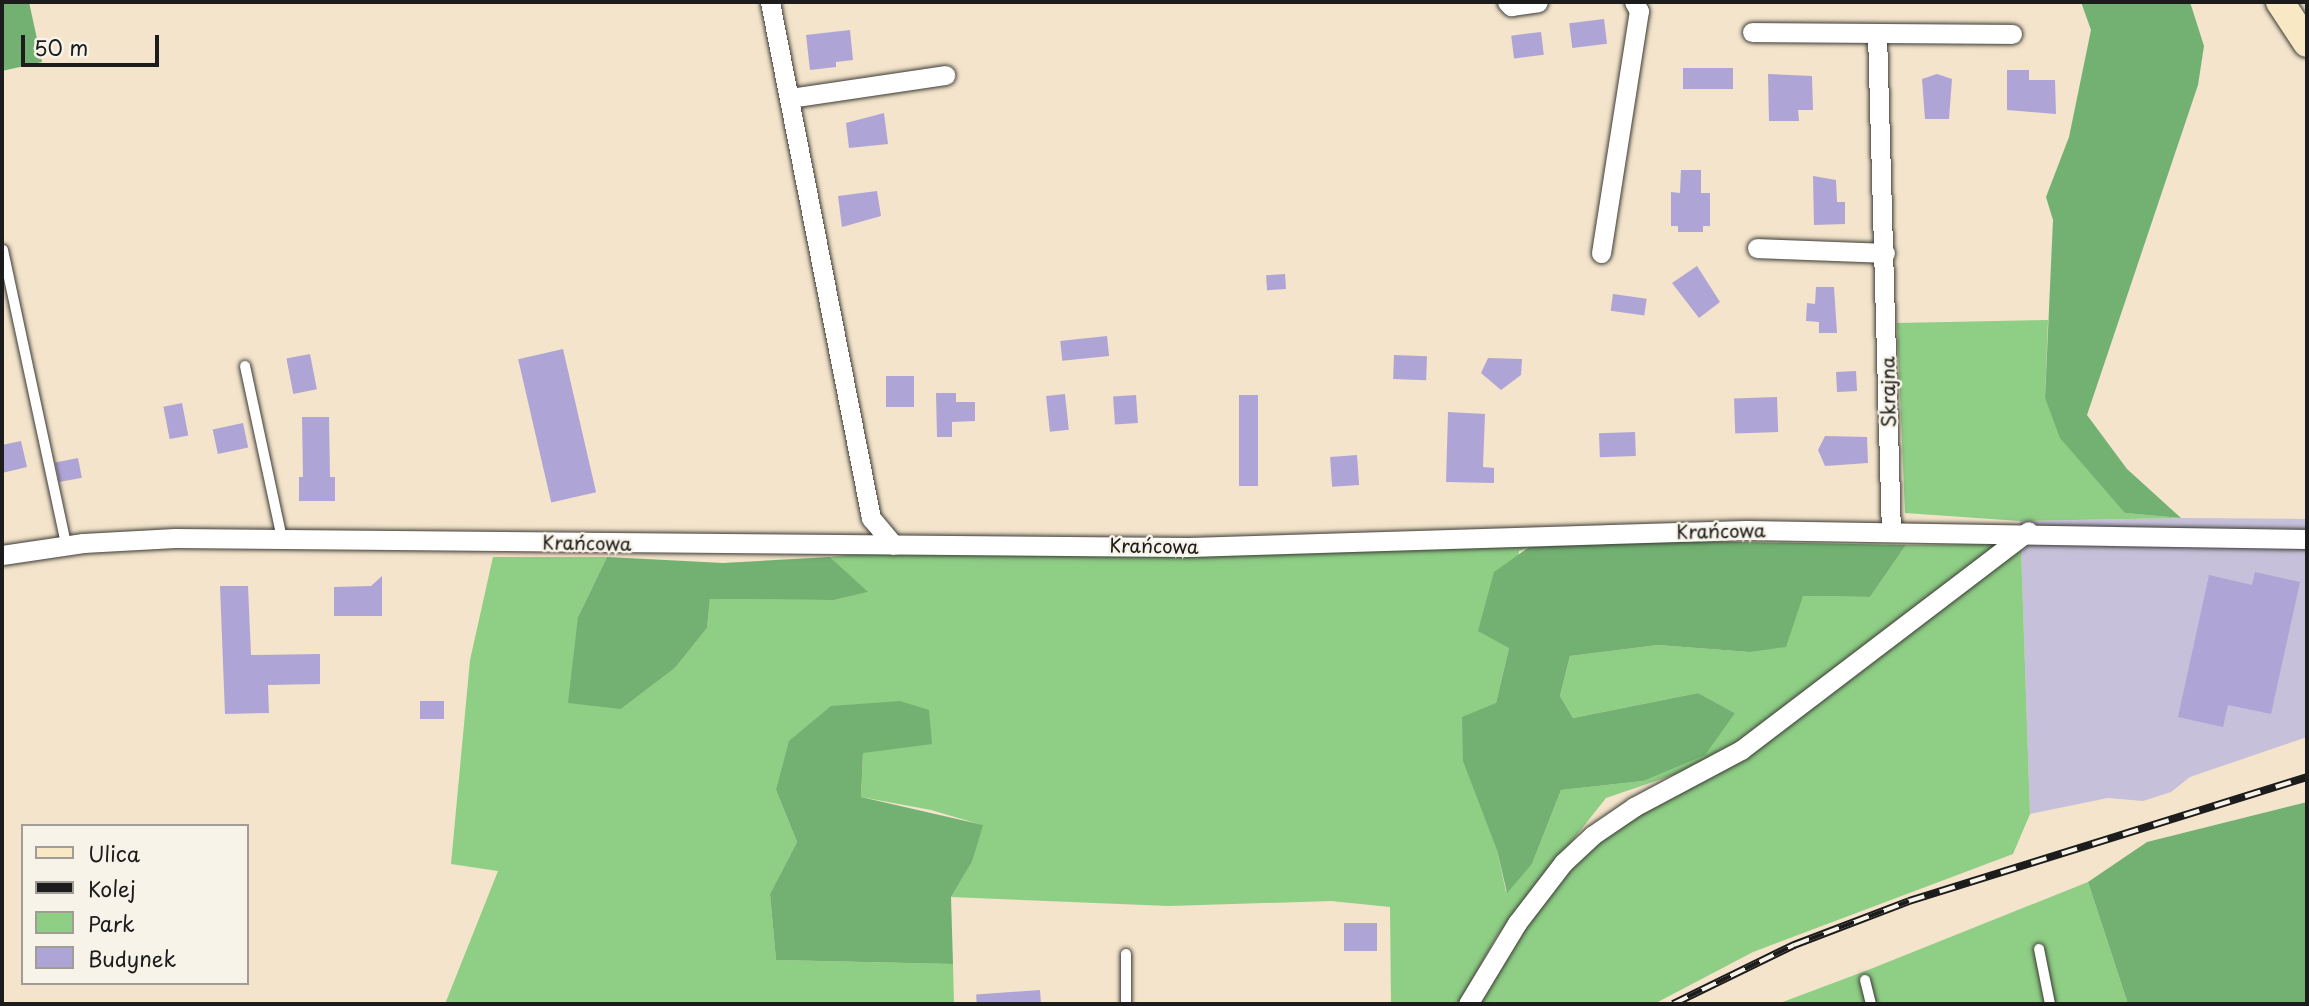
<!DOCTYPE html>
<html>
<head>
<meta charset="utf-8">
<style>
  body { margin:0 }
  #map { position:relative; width:2309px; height:1006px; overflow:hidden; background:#f3e4cb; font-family:"Playpen Sans",sans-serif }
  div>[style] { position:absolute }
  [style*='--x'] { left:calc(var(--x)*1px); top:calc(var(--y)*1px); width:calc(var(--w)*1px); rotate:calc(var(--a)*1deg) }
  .industrial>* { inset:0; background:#c6c0da }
  .green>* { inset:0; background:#8ece85 }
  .forest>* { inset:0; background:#72b172 }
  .building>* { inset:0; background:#afa4d6; transform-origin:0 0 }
  .roads { filter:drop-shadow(0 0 2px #3c3a36) drop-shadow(0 0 2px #3c3a36) }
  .service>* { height:10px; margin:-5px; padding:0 5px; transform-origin:5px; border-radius:5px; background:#fff }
  .minor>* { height:19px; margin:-9.5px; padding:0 9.5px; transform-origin:9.5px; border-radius:9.5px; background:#fff }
  .secondary>* { height:28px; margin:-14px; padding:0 14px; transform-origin:14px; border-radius:14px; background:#f8e8c3 }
  .rail>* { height:8px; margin-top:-4px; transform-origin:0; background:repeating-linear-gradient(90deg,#f7f3e8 0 16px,#1c1c1c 0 32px); box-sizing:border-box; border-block:2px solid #1c1c1c }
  span { translate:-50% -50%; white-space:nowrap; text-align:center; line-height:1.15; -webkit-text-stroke:5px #f7f3e8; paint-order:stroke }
  .street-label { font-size:19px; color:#1c1c1c }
  .frame { position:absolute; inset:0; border:4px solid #1c1c1c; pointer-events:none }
  .legend { position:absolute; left:21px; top:824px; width:228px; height:161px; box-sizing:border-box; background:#f7f3e8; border:2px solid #9f9d96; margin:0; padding:9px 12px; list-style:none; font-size:21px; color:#1c1c1c }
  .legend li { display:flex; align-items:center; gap:14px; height:35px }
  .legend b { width:35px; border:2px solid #9f9d96 }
  .scale { position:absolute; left:21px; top:35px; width:138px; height:32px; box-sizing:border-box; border:4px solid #1c1c1c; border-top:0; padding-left:9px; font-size:21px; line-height:24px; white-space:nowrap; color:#1c1c1c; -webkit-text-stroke:5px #f7f3e8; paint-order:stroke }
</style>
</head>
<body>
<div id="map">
  <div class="industrial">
    <div style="clip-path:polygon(2181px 518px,2307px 519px,2307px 737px,2190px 777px,2171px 792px,2143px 801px,2108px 798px,2030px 814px,2020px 521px)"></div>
  </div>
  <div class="green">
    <div style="clip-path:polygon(2048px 320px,2045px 398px,2125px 513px,2181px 518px,2020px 521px,1905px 513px,1897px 323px)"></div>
    <div style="clip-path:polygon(1999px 544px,1745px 739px,1694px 768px,1606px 798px,1497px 936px,1458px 1004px,1391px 1004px,1390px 907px,1331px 901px,1169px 906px,951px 897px,972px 862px,982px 825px,931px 810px,861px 797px,863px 753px,929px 710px,776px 790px,797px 842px,770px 894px,776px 960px,953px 964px,954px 1004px,445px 1004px,498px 871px,451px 864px,470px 660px,493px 557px,607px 557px,578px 617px,621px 709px,675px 668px,707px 628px,710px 599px,834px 600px,867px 592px,830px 557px,874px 552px,1529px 547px,1519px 551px,1509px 648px,1496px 703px,1497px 850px,1506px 892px,1532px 864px,1561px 790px,1643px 781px,1735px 713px,1698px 693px,1573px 718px,1560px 696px,1570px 656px,1658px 645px,1749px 652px,1803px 596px,1870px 597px,1906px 545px)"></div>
    <div style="clip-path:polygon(2021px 548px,2030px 814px,2013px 854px,1753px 952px,1654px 1004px,1473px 1004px,1566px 867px,1605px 830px,1736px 760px,1823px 701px)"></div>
    <div style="clip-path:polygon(2088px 882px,2128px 1004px,1777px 1004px,1868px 970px)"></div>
  </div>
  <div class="forest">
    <div style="clip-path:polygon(2px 2px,29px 2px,42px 62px,2px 71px)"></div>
    <div style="clip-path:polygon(2081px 2px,2190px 2px,2204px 46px,2198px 85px,2087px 415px,2127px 469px,2181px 518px,2125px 513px,2060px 438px,2045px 398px,2053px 220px,2046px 197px,2069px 137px,2091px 30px)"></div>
    <div style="clip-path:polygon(1691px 541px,1906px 545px,1870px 597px,1803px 596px,1786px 647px,1749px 652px,1658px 645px,1570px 656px,1560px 696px,1573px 718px,1698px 693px,1735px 713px,1705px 755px,1643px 781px,1561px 790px,1532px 864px,1507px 893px,1497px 850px,1463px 761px,1462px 717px,1496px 703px,1509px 648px,1478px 631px,1494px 572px,1529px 547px)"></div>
    <div style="clip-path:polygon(607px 557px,723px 563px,830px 557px,868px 592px,834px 600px,710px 599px,707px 628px,675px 668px,621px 709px,568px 703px,578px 617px)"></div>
    <div style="clip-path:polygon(900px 701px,929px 710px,932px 744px,863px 753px,861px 797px,983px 825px,972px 862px,951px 897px,953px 964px,776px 960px,770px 894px,797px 842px,776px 790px,789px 741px,831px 706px)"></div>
    <div style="clip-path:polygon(2307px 802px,2307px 1004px,2128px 1004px,2088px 882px,2147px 842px)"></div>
  </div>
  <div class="building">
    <div style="left:1604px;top:19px;width:25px;height:35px;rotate:83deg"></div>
    <div style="clip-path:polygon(850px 30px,853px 60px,836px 62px,836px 67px,810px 70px,806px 35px)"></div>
    <div style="left:1541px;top:32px;width:23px;height:30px;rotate:83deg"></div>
    <div style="left:1683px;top:68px;width:50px;height:21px"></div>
    <div style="clip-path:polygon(2007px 70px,2029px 70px,2029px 80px,2055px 80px,2056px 114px,2007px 110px)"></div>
    <div style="clip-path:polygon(1768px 74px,1812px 76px,1813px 110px,1798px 110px,1799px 121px,1769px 121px)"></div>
    <div style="clip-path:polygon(1937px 74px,1952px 79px,1949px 119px,1925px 119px,1922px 79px)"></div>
    <div style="clip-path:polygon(884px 113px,888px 144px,849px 148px,846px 123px)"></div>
    <div style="clip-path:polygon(1681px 170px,1701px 170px,1701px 193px,1710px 193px,1710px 226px,1703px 226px,1703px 232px,1678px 232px,1678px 226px,1671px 226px,1671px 192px,1680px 193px)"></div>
    <div style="clip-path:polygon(1813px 176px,1836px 180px,1837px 202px,1845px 202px,1845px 224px,1814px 225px)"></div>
    <div style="clip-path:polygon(877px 191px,881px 216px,842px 227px,838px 196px)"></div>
    <div style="clip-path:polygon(1697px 266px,1720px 302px,1699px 318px,1672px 283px)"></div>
    <div style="left:1285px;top:274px;width:15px;height:19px;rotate:86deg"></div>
    <div style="clip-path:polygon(1816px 287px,1834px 287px,1837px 333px,1819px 333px,1819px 322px,1806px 321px,1807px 303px,1815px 304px)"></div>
    <div style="left:1613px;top:294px;width:34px;height:17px;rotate:8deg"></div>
    <div style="left:1107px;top:336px;width:20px;height:47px;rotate:84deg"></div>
    <div style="left:563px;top:349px;width:147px;height:46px;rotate:77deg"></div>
    <div style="left:310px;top:354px;width:36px;height:24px;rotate:79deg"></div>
    <div style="left:1394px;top:355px;width:33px;height:24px;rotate:2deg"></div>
    <div style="clip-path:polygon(1488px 358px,1522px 359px,1521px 375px,1501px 390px,1481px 373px)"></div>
    <div style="left:1856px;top:371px;width:20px;height:20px;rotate:87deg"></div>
    <div style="left:886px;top:376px;width:28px;height:31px"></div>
    <div style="clip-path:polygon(936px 393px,956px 393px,956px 402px,975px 402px,975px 421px,952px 422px,952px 437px,937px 437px)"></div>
    <div style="left:1065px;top:394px;width:36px;height:19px;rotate:84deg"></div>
    <div style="left:1136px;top:395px;width:28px;height:23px;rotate:86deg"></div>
    <div style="left:1239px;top:395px;width:19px;height:91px"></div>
    <div style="left:1777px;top:397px;width:35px;height:43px;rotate:88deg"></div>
    <div style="left:182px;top:403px;width:33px;height:19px;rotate:79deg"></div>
    <div style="clip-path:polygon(1448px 412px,1485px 414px,1483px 467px,1494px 468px,1494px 483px,1446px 482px)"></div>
    <div style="clip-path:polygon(302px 417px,329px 417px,330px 477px,335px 477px,335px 501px,299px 501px,299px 477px,303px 477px)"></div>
    <div style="left:243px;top:423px;width:25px;height:31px;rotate:78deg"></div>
    <div style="left:1635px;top:432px;width:24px;height:36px;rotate:88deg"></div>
    <div style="clip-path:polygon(1825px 436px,1867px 437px,1868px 463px,1825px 466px,1818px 450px)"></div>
    <div style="clip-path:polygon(21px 441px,27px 467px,2px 473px,2px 445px)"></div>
    <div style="left:1357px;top:455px;width:30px;height:27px;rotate:86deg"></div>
    <div style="left:78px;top:458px;width:20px;height:23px;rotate:79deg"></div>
    <div style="clip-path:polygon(2255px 572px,2300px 582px,2271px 714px,2228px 705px,2223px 727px,2178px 717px,2209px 575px,2252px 585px)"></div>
    <div style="clip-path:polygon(382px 576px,382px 616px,334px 616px,334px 587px,371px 586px)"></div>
    <div style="clip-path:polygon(220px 586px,248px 586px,251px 655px,320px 654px,320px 684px,268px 685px,269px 713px,225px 714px)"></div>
    <div style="left:420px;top:701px;width:24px;height:18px"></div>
    <div style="left:1344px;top:923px;width:33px;height:28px"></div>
    <div style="left:1040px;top:990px;width:14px;height:64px;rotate:86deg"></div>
  </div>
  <div class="roads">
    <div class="service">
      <div style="--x:3;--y:250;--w:302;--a:77.9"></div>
      <div style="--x:245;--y:366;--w:176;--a:77.9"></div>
      <div style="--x:2039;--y:949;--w:56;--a:78.7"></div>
      <div style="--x:1865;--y:980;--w:25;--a:76"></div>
      <div style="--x:1126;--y:1004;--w:50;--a:-90"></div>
    </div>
    <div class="minor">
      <div style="--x:770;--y:2;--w:526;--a:78.93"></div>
      <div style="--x:871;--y:518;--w:35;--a:50"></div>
      <div style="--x:1507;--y:2;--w:6;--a:45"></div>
      <div style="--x:1511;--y:6;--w:27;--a:-8"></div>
      <div style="--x:1752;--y:32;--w:260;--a:0.4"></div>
      <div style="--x:1877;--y:33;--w:499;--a:88.4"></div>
      <div style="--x:790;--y:98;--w:157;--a:-8.4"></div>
      <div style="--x:1757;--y:248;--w:128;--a:2.2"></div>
      <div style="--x:1601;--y:253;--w:245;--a:-81.1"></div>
      <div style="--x:1639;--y:11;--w:10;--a:-119"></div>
      <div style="--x:2;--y:555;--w:82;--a:-8.4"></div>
      <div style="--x:83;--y:543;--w:92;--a:-3.1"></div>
      <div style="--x:175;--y:538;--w:1014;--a:0.51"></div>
      <div style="--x:1189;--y:547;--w:557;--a:-1.75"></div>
      <div style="--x:1746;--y:530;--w:561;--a:0.92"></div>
      <div style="--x:1468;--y:1004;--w:95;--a:-58.8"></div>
      <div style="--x:1517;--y:923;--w:76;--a:-52.5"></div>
      <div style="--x:1563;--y:863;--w:41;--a:-43"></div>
      <div style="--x:1593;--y:835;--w:50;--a:-34.3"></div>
      <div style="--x:1634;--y:807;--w:121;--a:-28"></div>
      <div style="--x:1741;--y:750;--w:361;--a:-37.3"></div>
    </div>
    <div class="secondary">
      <div style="--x:2280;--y:2;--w:49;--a:56.6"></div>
    </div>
  </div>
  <div class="rail">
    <div style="--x:1673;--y:1004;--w:135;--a:-26"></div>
    <div style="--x:1794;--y:945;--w:123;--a:-20.9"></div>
    <div style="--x:1909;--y:901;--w:417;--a:-17.3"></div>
  </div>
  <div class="street-label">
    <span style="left:1888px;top:392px;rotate:-91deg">Skrajna</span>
    <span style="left:1721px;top:531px;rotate:-1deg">Krańcowa</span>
    <span style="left:587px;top:543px;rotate:1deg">Krańcowa</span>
    <span style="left:1154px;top:546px;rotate:1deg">Krańcowa</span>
  </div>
  <div class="frame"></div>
  <ul class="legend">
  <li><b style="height:9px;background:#f8e8c3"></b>Ulica</li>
  <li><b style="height:9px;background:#1c1c1c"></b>Kolej</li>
  <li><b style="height:19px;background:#8ece85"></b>Park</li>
  <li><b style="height:19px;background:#afa4d6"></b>Budynek</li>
  </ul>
  <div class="scale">50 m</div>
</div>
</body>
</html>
